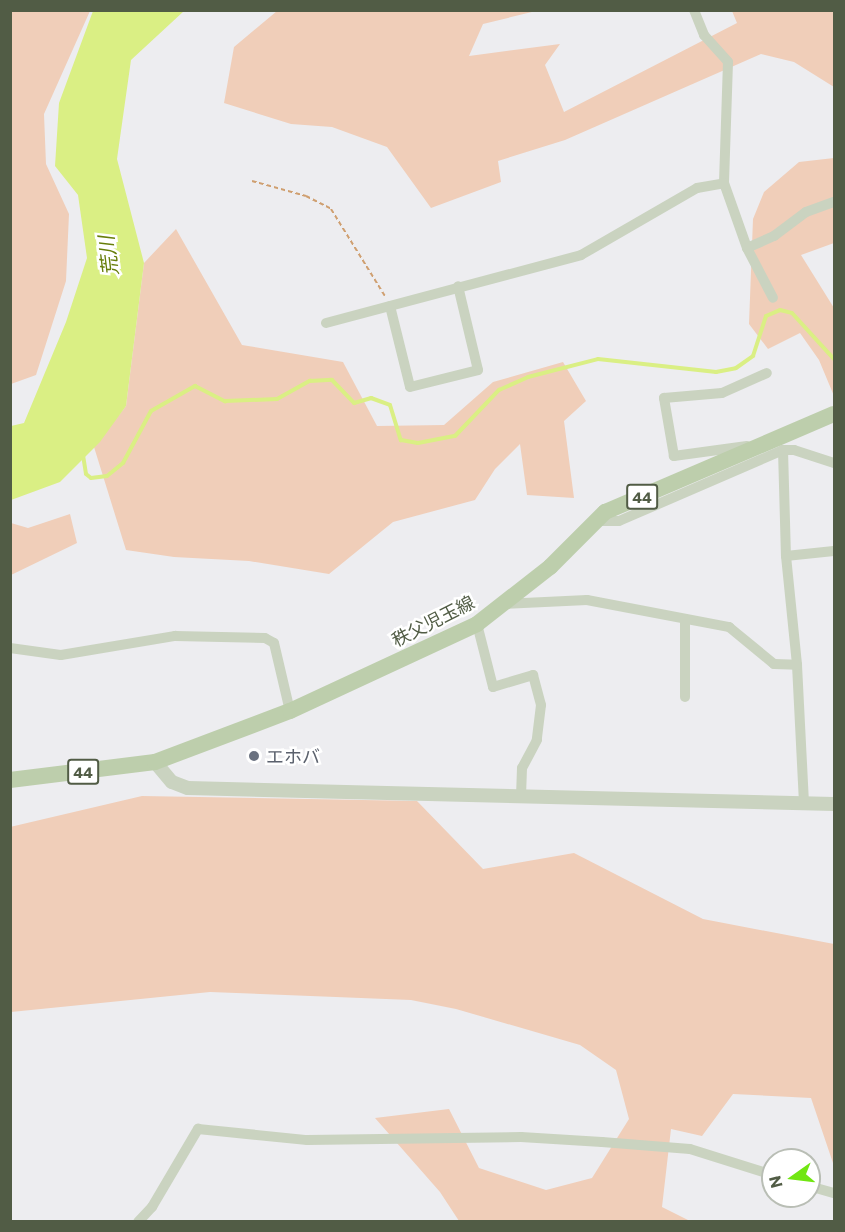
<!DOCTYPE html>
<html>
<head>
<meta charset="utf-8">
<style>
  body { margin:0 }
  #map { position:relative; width:845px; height:1232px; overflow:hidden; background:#ededf0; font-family:Commissioner,"Noto Sans JP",sans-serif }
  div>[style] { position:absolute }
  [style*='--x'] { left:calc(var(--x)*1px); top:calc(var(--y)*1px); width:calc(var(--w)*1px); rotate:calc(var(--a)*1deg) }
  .green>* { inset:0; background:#f0ceb9 }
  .water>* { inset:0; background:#daef84 }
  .stream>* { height:4px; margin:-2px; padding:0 2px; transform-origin:2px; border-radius:2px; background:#daef84 }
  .path>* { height:2px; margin-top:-1px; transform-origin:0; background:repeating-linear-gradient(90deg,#cf9f70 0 4.5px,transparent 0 7.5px) }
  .minor>* { height:10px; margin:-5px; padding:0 5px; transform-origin:5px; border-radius:5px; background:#cad3c0 }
  .tertiary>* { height:14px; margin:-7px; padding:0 7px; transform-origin:7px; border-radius:7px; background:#cad3c0 }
  .primary>* { height:16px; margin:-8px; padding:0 8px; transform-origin:8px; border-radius:8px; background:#bdceac }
  .dots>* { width:16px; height:16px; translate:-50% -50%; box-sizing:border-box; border:3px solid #fff; border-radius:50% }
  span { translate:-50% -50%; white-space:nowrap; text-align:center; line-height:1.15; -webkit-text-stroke:5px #fff; paint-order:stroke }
  .shield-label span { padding:2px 4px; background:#fff; border:2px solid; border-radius:4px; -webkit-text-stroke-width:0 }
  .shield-label { font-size:16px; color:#515c45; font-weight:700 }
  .street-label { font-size:18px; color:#515c45 }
  .worship-label { font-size:18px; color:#5b616d }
  .left { translate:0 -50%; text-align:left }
  .water-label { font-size:20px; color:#677e0a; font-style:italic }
  .frame { position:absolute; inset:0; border:12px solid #515c45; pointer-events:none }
  .north { position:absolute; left:761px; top:1148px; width:60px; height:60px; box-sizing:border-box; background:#fff; border:2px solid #b9beb5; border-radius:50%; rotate:256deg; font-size:16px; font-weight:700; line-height:24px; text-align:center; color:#515c45 }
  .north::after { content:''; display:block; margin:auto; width:21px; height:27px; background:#71e612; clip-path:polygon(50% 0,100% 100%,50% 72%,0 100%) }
</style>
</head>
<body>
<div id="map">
  <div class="green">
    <div style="clip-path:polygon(10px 11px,90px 11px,44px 114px,46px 164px,69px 214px,66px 281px,36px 375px,11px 384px)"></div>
    <div style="clip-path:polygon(277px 11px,536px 11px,483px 24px,469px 56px,560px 44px,545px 65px,564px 112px,737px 23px,732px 11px,834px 11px,834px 87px,794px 62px,761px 54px,565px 140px,498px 161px,501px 182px,431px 208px,387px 147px,332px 127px,291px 124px,224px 103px,234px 47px)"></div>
    <div style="clip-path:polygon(834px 158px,834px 243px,801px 255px,834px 308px,834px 396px,819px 360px,800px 333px,768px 349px,749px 324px,753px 219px,764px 192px,799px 162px)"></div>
    <div style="clip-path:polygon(176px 229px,242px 345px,343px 362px,377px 426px,444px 425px,493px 382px,563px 362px,586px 401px,564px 421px,574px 498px,527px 495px,520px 444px,495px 469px,475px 500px,393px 522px,329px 574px,249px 561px,174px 557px,126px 550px,94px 447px,126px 406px,144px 263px)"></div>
    <div style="clip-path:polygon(70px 514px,77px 543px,11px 575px,11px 523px,28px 528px)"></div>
    <div style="clip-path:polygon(142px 796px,417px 801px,483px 869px,574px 853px,703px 919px,834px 944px,834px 1166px,811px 1098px,733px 1094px,702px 1136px,671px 1129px,662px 1207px,690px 1221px,459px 1221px,440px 1192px,375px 1118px,449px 1109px,479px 1168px,546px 1190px,592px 1178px,629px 1119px,616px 1070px,580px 1045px,456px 1009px,411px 1000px,210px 992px,11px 1012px,10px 827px)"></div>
  </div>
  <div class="water">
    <div style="clip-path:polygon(93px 11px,184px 11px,131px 60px,117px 159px,144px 263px,126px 406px,100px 442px,60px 482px,11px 500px,11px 426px,24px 423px,66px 322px,87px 258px,78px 195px,55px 166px,59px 103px)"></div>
  </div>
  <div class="stream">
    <div style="--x:83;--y:455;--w:19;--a:81"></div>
    <div style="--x:86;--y:474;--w:6;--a:39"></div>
    <div style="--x:91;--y:478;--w:16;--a:-7"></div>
    <div style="--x:107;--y:476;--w:21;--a:-39"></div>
    <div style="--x:123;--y:463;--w:59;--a:-61.7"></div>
    <div style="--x:151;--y:411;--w:51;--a:-29.6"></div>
    <div style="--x:195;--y:386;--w:34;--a:27"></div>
    <div style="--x:225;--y:401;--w:52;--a:-2.2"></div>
    <div style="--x:277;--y:399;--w:38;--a:-29"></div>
    <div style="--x:310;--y:381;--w:22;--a:-3"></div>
    <div style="--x:332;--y:380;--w:32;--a:46"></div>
    <div style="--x:354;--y:403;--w:18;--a:-16"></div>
    <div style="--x:371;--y:398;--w:20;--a:20"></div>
    <div style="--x:390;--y:405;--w:37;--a:73"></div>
    <div style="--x:401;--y:440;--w:17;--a:10"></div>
    <div style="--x:418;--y:443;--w:38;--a:-11"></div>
    <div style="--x:455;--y:436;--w:64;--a:-46.3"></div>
    <div style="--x:499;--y:390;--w:32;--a:-24"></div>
    <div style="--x:528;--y:377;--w:72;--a:-14.4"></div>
    <div style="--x:598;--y:359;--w:119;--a:6.3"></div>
    <div style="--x:716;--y:372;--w:20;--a:-11"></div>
    <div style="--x:736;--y:368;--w:21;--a:-35"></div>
    <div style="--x:753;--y:356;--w:42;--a:-72"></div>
    <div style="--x:766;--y:316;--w:15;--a:-23"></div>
    <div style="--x:780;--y:310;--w:12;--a:14"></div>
    <div style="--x:792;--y:313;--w:62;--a:47.6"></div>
  </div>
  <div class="path">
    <div style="--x:252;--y:181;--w:56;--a:15.5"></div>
    <div style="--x:306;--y:196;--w:28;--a:27"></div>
    <div style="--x:331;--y:209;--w:102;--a:58.2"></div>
  </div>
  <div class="minor">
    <div style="--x:694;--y:10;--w:27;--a:68"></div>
    <div style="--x:704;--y:35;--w:36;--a:48"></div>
    <div style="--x:728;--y:62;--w:121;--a:91.9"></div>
    <div style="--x:747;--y:248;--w:30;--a:-24"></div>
    <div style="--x:774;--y:236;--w:40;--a:-37"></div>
    <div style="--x:806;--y:212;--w:30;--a:-20"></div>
    <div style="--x:390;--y:306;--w:83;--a:76.1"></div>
    <div style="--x:410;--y:387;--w:70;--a:-14"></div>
    <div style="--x:478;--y:370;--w:86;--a:-103.4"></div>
    <div style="--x:326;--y:323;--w:264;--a:-14.9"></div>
    <div style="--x:581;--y:255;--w:134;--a:-30"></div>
    <div style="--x:697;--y:188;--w:27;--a:-10"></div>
    <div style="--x:724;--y:183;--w:69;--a:70.5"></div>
    <div style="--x:747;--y:248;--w:56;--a:62.5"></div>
    <div style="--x:747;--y:446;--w:74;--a:172.2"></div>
    <div style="--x:674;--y:456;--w:59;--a:-99.8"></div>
    <div style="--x:664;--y:398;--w:58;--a:-4.9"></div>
    <div style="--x:722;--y:393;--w:49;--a:-24"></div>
    <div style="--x:783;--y:450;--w:106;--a:88.4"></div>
    <div style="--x:786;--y:556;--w:110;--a:84.2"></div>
    <div style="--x:797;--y:665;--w:138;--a:87.1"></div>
    <div style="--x:597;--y:521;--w:22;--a:0"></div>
    <div style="--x:619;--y:521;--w:179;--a:-23.4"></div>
    <div style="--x:783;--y:450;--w:11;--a:0"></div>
    <div style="--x:794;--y:450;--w:42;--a:18"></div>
    <div style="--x:786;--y:556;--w:48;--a:-5.9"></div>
    <div style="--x:504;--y:604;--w:83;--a:-2.8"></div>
    <div style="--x:587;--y:600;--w:145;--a:10.8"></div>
    <div style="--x:729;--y:627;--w:58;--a:39.4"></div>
    <div style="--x:774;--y:664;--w:23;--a:2"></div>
    <div style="--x:477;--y:624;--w:65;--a:75.7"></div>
    <div style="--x:493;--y:687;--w:42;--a:-16.7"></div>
    <div style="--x:533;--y:675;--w:31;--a:75"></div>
    <div style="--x:541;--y:705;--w:35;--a:97"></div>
    <div style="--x:537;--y:740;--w:32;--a:118"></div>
    <div style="--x:522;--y:768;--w:26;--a:92"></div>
    <div style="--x:10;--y:648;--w:51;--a:7.8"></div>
    <div style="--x:61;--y:655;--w:116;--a:-9.5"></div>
    <div style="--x:175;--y:636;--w:90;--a:1.3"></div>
    <div style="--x:265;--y:638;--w:10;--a:29"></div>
    <div style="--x:274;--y:643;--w:70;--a:76.8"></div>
    <div style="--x:685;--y:697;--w:78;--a:-90"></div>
    <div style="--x:809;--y:1186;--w:26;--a:16"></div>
    <div style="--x:138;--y:1222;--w:21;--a:-47"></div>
    <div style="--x:152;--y:1207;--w:91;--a:-59.5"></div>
    <div style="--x:198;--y:1129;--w:110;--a:5.8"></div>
    <div style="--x:307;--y:1140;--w:214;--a:-0.8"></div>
    <div style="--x:521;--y:1137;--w:81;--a:3.5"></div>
    <div style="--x:602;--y:1142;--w:88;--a:4.5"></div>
    <div style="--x:690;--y:1149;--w:87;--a:17.4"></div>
  </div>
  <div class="tertiary">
    <div style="--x:155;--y:762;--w:26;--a:50"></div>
    <div style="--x:172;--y:782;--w:17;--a:21"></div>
    <div style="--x:188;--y:788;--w:646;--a:1.42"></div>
  </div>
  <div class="primary">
    <div style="--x:10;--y:780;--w:146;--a:-7.1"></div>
    <div style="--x:155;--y:762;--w:144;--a:-20.7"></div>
    <div style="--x:290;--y:711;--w:206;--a:-24.9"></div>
    <div style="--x:477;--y:624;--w:93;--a:-38"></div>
    <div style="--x:550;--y:567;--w:78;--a:-45"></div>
    <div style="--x:605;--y:512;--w:249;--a:-23.2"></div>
  </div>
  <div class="dots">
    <div style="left:254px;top:756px;background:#6b7280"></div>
  </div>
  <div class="shield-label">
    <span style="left:642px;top:497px">44</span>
    <span style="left:83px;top:772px">44</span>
  </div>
  <div class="street-label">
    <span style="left:433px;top:621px;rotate:-27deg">秩父児玉線</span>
  </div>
  <div class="worship-label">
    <span class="left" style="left:266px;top:756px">エホバ</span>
  </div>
  <div class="water-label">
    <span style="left:108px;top:256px;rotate:-97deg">荒川</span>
  </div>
  <div class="frame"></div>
  <div class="north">N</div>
</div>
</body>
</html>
